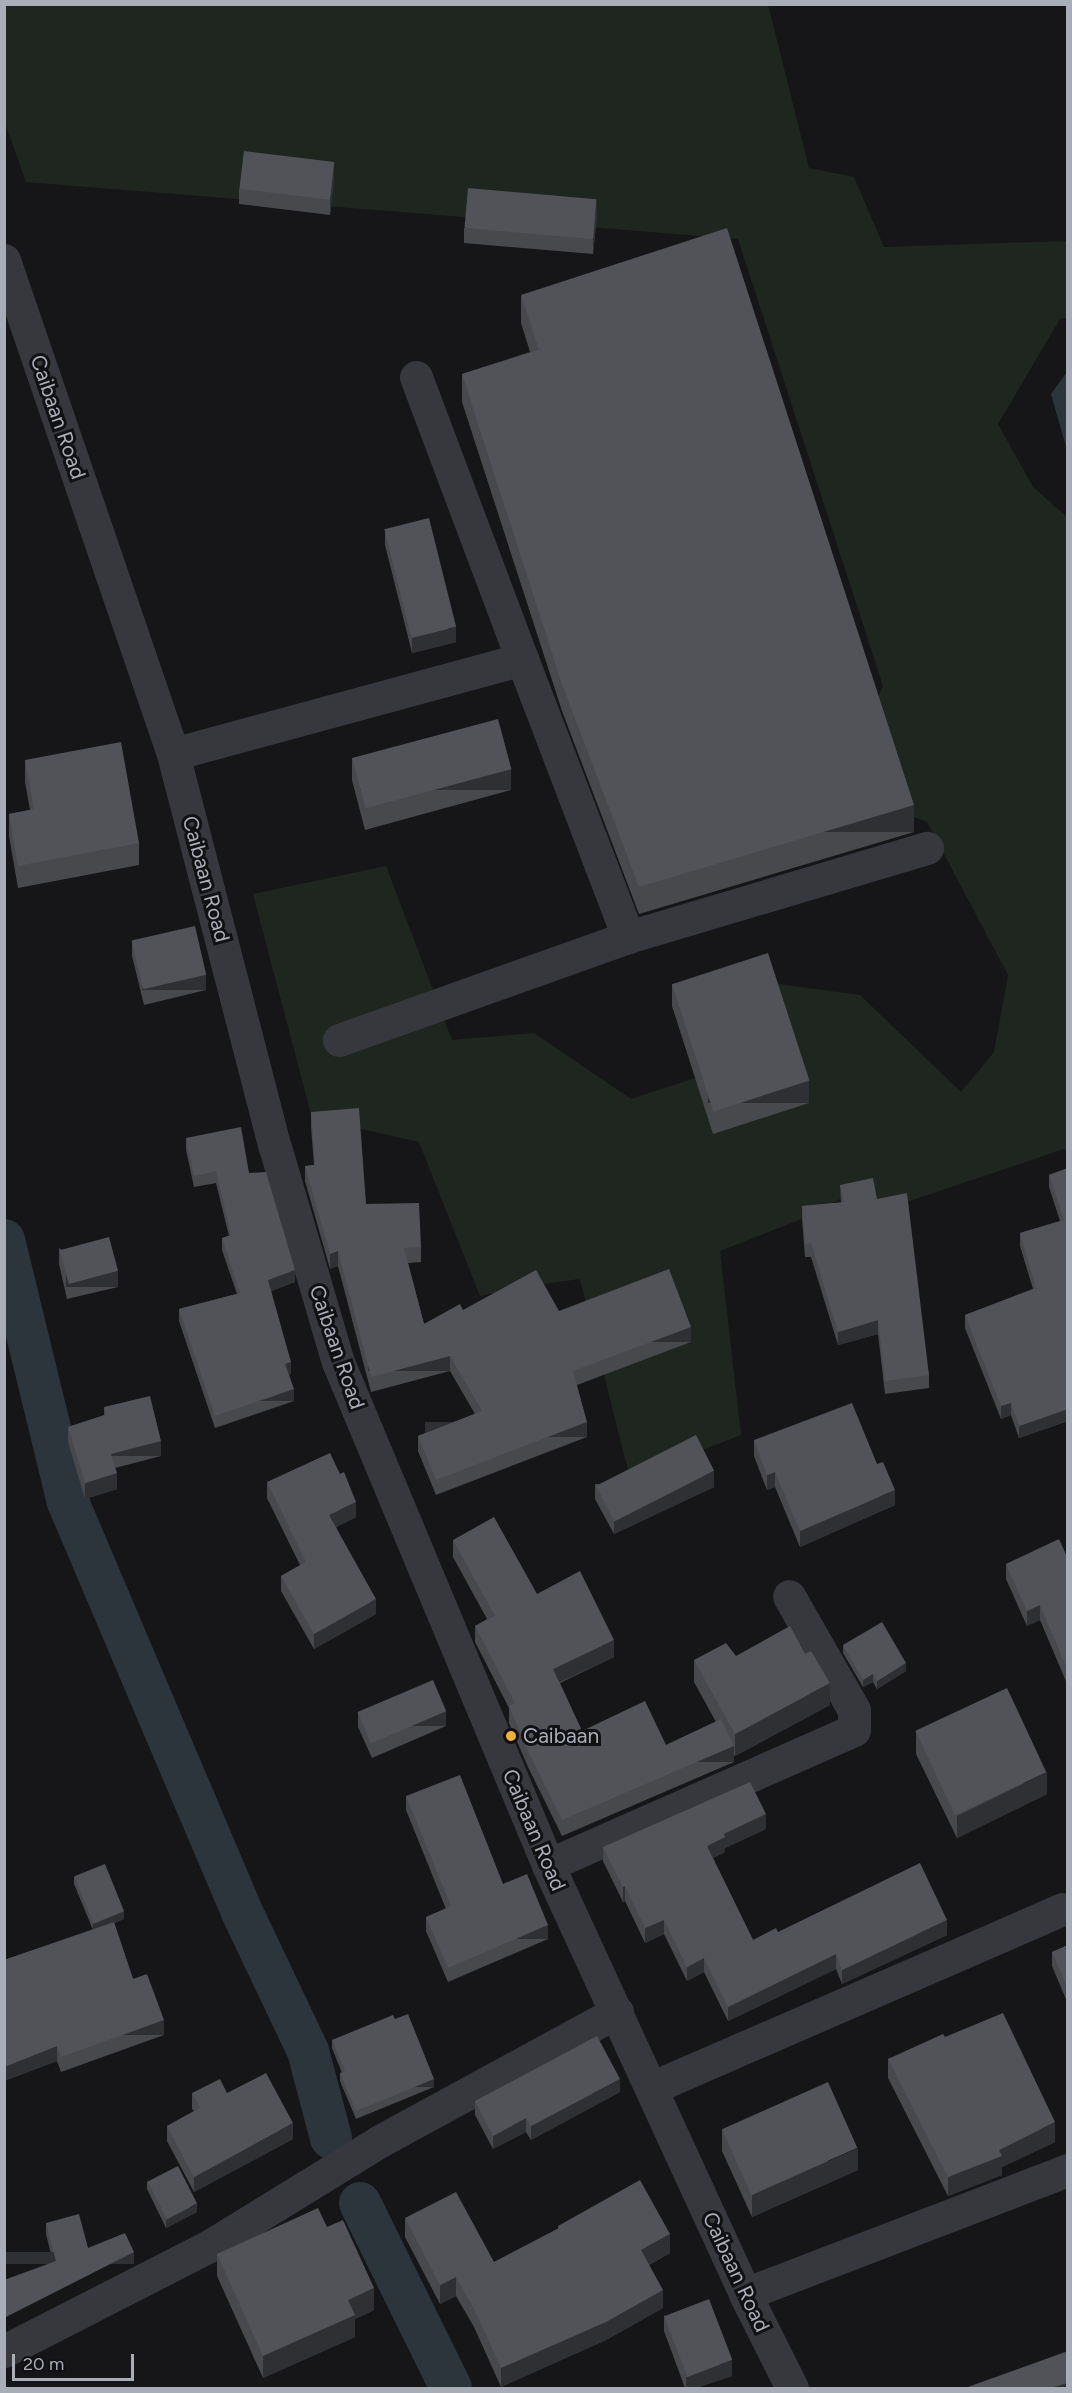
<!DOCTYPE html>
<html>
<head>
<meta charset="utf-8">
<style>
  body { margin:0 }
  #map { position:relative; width:1072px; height:2393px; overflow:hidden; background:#161618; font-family:Figtree,sans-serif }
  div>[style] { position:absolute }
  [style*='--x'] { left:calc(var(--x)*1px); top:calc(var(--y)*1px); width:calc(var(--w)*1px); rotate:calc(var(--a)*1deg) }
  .green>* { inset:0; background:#1e261f }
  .water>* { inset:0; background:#2c353c }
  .canal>* { height:42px; margin:-21px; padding:0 21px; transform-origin:21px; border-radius:21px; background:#2c353c }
  .minor>* { height:33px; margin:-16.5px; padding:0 16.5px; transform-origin:16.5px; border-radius:16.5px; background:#37383d }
  .wall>* { inset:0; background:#47494d }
  .shaded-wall>* { inset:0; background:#2f3033; transform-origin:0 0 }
  .building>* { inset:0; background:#525359; transform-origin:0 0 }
  .dots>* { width:16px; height:16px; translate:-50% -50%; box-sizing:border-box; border:3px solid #111113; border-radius:50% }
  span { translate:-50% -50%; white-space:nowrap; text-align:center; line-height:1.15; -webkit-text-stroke:6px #111113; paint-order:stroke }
  .street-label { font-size:21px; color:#a8adb8 }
  .poi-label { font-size:21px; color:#a8adb8 }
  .left { translate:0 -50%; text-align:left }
  .frame { position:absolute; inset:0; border:6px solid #a8adb8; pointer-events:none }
  .scale { position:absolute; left:12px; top:2354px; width:122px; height:27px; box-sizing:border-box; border:3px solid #a8adb8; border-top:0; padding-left:8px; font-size:18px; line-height:21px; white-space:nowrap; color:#a8adb8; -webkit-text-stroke:4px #111113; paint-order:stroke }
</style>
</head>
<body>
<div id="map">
  <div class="green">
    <div style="clip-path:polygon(5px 5px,768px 5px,809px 168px,854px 177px,884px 247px,1067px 241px,1067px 318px,1060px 319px,998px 424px,1033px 487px,1067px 517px,1067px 1152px,1064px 1149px,877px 1212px,840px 1199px,802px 1219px,720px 1251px,741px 1435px,630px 1478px,580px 1279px,536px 1285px,480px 1296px,419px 1142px,312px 1118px,253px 894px,386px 866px,452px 1040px,534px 1033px,631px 1099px,762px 1056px,778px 984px,860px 995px,961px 1092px,994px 1052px,1008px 975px,927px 822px,873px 801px,855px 751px,883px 686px,738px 239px,26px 182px,5px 123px)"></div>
  </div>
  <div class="water">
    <div style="clip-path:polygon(1067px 372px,1068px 372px,1067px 450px,1051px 394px)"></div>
  </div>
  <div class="canal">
    <div style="--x:4;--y:1240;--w:270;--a:76.3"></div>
    <div style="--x:68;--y:1502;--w:445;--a:67"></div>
    <div style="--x:242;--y:1912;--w:154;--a:64.6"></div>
    <div style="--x:308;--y:2051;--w:90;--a:75.2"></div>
    <div style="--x:360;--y:2203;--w:206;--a:63.8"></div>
  </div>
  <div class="minor">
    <div style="--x:4;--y:260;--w:522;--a:71.11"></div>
    <div style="--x:173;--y:754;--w:406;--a:75.5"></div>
    <div style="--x:275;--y:1147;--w:224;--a:73.7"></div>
    <div style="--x:338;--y:1362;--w:545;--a:67.34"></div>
    <div style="--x:548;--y:1865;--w:472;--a:65.3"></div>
    <div style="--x:745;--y:2294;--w:105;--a:63.4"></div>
    <div style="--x:416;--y:377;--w:301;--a:69.4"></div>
    <div style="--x:173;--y:754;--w:362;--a:-15.2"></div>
    <div style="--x:522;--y:659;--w:298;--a:69.1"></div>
    <div style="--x:628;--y:937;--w:312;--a:-16.6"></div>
    <div style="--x:339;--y:1040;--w:307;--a:-19.6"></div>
    <div style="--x:548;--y:1865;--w:334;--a:-23.8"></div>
    <div style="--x:854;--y:1730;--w:20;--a:-90"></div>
    <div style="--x:854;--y:1710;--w:131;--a:-119.7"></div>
    <div style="--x:651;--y:2088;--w:449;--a:-23.5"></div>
    <div style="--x:745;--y:2294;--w:346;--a:-21"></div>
    <div style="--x:4;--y:2351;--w:233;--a:-27.1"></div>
    <div style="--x:211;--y:2245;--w:198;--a:-31.6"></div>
    <div style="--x:380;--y:2141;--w:270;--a:-28.6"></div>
  </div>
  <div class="wall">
    <div style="clip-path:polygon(334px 177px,330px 215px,239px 204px,239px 189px)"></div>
    <div style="clip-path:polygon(597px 215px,593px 254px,464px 243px,464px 228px)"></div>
    <div style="clip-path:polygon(521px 295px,914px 832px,639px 914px,562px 711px,462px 402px,462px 374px,530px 352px,521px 323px)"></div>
    <div style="clip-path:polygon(385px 530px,456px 642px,412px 653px,385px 545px)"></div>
    <div style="clip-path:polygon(352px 758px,511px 790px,365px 830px,352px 780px)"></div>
    <div style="clip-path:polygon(25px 760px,139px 843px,139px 865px,18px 888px,9px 836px,9px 814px,30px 810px,25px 782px)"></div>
    <div style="clip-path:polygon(132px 941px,206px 990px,144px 1005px,132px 956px)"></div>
    <div style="clip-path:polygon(672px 984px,809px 1103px,713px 1134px,672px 1006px)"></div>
    <div style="clip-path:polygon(311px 1112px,366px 1204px,421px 1247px,421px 1262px,408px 1263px,424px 1324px,463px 1310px,559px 1311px,691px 1342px,577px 1385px,587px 1437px,436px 1495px,418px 1451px,418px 1436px,475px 1414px,450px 1371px,371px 1392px,338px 1266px,330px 1269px,305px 1181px,305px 1166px,314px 1165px,311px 1127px)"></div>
    <div style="clip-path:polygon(186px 1138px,249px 1173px,295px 1282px,271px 1291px,291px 1374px,289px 1374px,294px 1401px,215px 1428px,179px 1321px,179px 1309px,237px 1294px,222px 1250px,222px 1238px,229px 1236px,216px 1183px,194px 1187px,186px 1150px)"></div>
    <div style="clip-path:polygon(1068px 1168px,1068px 1421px,1019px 1438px,1011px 1415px,1001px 1419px,965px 1328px,965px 1315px,1033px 1289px,1020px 1246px,1020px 1233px,1060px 1221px,1049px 1187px,1049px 1175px)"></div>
    <div style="clip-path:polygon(840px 1185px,877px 1199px,929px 1375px,929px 1388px,885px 1394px,878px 1334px,838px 1345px,811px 1257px,805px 1257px,802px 1219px,802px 1206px,841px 1203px)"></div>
    <div style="clip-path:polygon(59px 1248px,118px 1287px,67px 1299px,59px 1264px)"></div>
    <div style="clip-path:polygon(104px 1407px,161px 1456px,115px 1468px,117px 1489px,85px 1499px,68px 1442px,68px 1427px,104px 1415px)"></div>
    <div style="clip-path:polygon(754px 1440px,895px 1505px,800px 1547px,775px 1487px,767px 1490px,754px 1456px)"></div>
    <div style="clip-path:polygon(267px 1482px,356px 1517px,336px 1527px,376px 1614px,314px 1649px,281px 1591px,281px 1576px,300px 1565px,267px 1498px)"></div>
    <div style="clip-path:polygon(595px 1484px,714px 1487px,614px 1534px,595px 1499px)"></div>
    <div style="clip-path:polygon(453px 1540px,537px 1594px,614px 1657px,560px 1683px,582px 1731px,666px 1745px,716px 1722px,694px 1682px,694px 1660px,736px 1656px,830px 1705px,735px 1756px,734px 1755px,734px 1762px,562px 1836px,528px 1767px,509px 1723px,509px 1708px,475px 1642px,475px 1626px,487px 1619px,453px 1557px)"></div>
    <div style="clip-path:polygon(1068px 1559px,1068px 1686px,1040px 1620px,1027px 1626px,1006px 1579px,1006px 1564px)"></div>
    <div style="clip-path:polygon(843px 1645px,906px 1671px,877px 1689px,873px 1682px,863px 1687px,843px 1653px)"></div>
    <div style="clip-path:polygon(358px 1712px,446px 1726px,372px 1758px,358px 1727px)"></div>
    <div style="clip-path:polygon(916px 1732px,1047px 1794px,957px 1838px,916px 1754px)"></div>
    <div style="clip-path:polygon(406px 1796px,503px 1884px,548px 1939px,448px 1982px,426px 1931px,426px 1917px,446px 1909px,406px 1810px)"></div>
    <div style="clip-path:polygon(766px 1829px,725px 1848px,725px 1852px,713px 1858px,753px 1940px,778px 1932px,947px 1935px,842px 1984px,836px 1969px,728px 2021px,704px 1972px,687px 1981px,664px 1934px,645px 1943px,625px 1901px,623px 1902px,603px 1861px,603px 1847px)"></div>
    <div style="clip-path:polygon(74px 1876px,124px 1919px,114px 1923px,133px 1979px,164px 2035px,61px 2072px,57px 2061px,4px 2081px,4px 1960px,93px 1930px,74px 1884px)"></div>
    <div style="clip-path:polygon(1068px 1945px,1068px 2004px,1052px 1966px,1052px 1952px)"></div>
    <div style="clip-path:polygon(395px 2019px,434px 2087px,356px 2119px,340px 2081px,340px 2073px,342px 2073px,332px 2048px,332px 2040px)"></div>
    <div style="clip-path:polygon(945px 2037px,1055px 2142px,1002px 2167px,1002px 2175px,948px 2196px,888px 2078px,888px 2059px)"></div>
    <div style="clip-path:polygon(620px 2092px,531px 2140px,526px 2132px,493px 2149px,475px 2115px,475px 2101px)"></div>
    <div style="clip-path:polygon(192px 2093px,227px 2093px,293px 2139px,194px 2192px,167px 2141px,167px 2126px,194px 2111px,192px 2109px)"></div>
    <div style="clip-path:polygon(722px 2129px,858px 2170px,752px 2217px,722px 2151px)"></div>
    <div style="clip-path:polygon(147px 2181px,197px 2212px,166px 2228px,147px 2189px)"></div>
    <div style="clip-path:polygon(405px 2218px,494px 2262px,558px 2229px,558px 2226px,670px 2253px,649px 2265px,663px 2308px,606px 2340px,501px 2387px,474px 2327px,456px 2296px,440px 2304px,405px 2237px)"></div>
    <div style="clip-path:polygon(46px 2223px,88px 2248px,134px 2264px,53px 2262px,46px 2234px)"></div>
    <div style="clip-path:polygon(327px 2227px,374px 2310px,355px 2319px,355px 2337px,263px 2378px,217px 2276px,217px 2254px)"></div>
    <div style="clip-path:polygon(664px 2315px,732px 2376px,696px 2388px,685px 2388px,664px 2331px)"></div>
  </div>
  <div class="shaded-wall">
    <div style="clip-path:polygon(334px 162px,334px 177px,330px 215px,330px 200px)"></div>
    <div style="clip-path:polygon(597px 199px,597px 215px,593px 254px,593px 239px)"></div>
    <div style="clip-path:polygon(456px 627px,456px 642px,412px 653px,412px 638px)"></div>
    <div style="left:511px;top:769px;width:21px;height:151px;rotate:90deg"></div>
    <div style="left:914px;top:805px;width:27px;height:287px;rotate:90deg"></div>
    <div style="left:206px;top:975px;width:15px;height:64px;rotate:90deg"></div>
    <div style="left:809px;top:1081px;width:22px;height:101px;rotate:90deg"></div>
    <div style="clip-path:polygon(338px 1251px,338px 1266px,330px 1269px,330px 1254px)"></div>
    <div style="clip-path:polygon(295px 1270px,295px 1282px,268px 1292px,268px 1280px)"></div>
    <div style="left:118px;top:1271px;width:16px;height:52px;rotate:90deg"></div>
    <div style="clip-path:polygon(878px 1320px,878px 1334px,838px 1345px,838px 1332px)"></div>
    <div style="left:691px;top:1327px;width:15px;height:126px;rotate:90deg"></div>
    <div style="left:450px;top:1356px;width:15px;height:82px;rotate:90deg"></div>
    <div style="clip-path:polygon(291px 1362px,291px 1374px,285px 1376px,285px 1364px)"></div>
    <div style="left:294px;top:1389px;width:12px;height:83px;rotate:90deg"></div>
    <div style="clip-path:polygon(1011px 1403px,1011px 1415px,1001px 1419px,1001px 1406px)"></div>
    <div style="clip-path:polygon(1068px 1409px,1068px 1421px,1019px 1438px,1019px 1426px)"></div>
    <div style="left:587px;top:1422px;width:15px;height:162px;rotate:90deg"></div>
    <div style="left:161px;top:1441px;width:15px;height:52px;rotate:90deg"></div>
    <div style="clip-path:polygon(714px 1471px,714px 1487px,614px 1534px,614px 1519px)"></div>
    <div style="clip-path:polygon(775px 1472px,775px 1487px,767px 1490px,767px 1475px)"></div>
    <div style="clip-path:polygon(117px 1473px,117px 1489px,85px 1499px,85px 1483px)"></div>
    <div style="clip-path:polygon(895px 1490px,895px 1505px,800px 1547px,800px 1531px)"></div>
    <div style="clip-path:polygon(356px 1502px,356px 1517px,329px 1530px,329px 1515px)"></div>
    <div style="clip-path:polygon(376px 1599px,376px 1614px,314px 1649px,314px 1634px)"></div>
    <div style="clip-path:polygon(1040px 1605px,1040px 1620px,1027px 1626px,1027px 1611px)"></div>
    <div style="clip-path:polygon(614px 1640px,614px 1657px,553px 1685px,553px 1669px)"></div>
    <div style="clip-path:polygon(906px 1663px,906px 1671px,877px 1689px,877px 1681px)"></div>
    <div style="clip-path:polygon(873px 1674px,873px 1682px,863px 1687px,863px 1680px)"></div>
    <div style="clip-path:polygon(830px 1683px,830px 1705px,735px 1756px,735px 1734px)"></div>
    <div style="left:446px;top:1711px;width:15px;height:81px;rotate:90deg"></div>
    <div style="left:734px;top:1746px;width:16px;height:187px;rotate:90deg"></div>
    <div style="clip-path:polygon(1047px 1772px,1047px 1794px,957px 1838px,957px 1816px)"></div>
    <div style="clip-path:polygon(766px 1814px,766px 1829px,725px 1848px,725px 1852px,707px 1861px,707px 1846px,724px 1834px)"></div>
    <div style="left:625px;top:1886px;width:15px;height:2px;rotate:90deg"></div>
    <div style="clip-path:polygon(124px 1911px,124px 1919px,93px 1931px,93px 1923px)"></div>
    <div style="clip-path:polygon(664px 1920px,664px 1934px,645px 1943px,645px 1928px)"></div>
    <div style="clip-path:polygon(947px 1920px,947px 1935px,842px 1984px,842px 1970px)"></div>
    <div style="left:548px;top:1925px;width:14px;height:109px;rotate:90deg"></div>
    <div style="clip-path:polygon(836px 1954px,836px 1969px,728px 2021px,728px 2007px)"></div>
    <div style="clip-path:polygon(704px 1958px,704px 1972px,687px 1981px,687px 1967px)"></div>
    <div style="left:164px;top:2020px;width:15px;height:109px;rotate:90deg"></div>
    <div style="clip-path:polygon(57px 2046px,57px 2061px,4px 2081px,4px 2067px)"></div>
    <div style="left:434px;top:2079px;width:8px;height:84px;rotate:90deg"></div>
    <div style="clip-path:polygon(620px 2079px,620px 2092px,531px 2140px,531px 2126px)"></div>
    <div style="clip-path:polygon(526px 2118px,526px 2132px,493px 2149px,493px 2136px)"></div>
    <div style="clip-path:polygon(1055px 2122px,1055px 2142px,1002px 2167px,1002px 2175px,948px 2196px,948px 2177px,999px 2150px)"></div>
    <div style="clip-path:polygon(293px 2123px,293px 2139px,194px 2192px,194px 2177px)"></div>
    <div style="clip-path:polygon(858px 2148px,858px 2170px,752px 2217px,752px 2195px)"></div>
    <div style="clip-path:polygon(197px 2204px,197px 2212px,166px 2228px,166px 2220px)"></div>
    <div style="clip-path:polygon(670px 2234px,670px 2253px,641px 2269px,641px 2250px)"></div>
    <div style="left:134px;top:2252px;width:12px;height:146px;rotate:90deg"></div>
    <div style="clip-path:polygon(456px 2277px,456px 2296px,440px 2304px,440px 2285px)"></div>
    <div style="clip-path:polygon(374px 2288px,374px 2310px,355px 2319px,355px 2337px,263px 2378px,263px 2356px,348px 2300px)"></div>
    <div style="clip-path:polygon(663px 2290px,663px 2308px,606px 2340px,501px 2387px,501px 2368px)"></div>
    <div style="clip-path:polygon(732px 2360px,732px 2376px,696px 2388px,686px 2388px,686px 2377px)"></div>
    <div style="clip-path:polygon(1068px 2383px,1068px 2388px,1051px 2388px)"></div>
  </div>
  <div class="building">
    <div style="left:244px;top:151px;width:91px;height:38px;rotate:7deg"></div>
    <div style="left:468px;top:188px;width:129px;height:40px;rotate:5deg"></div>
    <div style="clip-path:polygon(727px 228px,914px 805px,639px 887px,562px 684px,462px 374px,539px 350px,521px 295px)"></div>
    <div style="left:429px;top:518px;width:112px;height:46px;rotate:76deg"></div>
    <div style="left:498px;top:719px;width:52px;height:151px;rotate:75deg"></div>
    <div style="clip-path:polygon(121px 742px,139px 843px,18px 866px,9px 814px,34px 809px,25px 760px)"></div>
    <div style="left:195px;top:926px;width:50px;height:65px;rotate:77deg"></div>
    <div style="left:768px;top:953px;width:134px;height:101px;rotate:72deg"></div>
    <div style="clip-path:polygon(359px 1108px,366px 1204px,419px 1203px,421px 1247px,404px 1248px,424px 1324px,460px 1304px,463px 1310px,536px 1270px,559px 1311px,669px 1269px,691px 1327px,573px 1371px,587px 1422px,436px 1480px,418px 1436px,482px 1411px,450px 1356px,371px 1377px,338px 1251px,330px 1254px,305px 1166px,315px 1165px,311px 1112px)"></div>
    <div style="clip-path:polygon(241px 1127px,249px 1173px,266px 1172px,295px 1270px,268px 1280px,291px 1362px,285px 1364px,294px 1389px,215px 1416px,179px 1309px,240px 1293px,222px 1238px,231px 1235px,216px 1171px,194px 1176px,186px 1138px)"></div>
    <div style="clip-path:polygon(1068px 1168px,1068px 1409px,1019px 1426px,1011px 1403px,1001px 1406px,965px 1315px,1036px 1288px,1020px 1233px,1064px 1220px,1049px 1175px)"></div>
    <div style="clip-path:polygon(873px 1178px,877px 1199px,907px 1193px,929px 1375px,885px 1381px,878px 1320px,838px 1332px,811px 1243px,805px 1244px,802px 1206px,844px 1202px,840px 1185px)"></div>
    <div style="left:109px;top:1237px;width:35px;height:51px;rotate:75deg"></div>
    <div style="clip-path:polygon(150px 1396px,161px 1441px,111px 1454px,117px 1473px,85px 1483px,68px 1427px,106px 1415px,104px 1407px)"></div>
    <div style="clip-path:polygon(852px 1403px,877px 1464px,883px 1462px,895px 1490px,800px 1531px,775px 1472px,767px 1475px,754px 1440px)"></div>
    <div style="left:696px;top:1435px;width:40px;height:112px;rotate:63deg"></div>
    <div style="clip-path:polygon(330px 1453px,340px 1474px,344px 1472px,356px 1502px,329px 1515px,376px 1599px,314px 1634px,281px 1576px,306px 1562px,267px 1482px)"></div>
    <div style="clip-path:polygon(494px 1517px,537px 1594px,580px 1571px,614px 1640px,553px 1669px,582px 1731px,645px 1701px,666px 1745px,721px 1719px,734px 1746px,562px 1820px,528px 1751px,509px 1706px,515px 1703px,475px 1626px,495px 1616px,453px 1540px)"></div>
    <div style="clip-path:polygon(1059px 1539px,1068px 1559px,1068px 1671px,1040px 1605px,1027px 1611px,1006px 1564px)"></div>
    <div style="clip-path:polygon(882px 1622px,906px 1663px,877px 1681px,873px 1674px,863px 1680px,843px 1645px)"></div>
    <div style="clip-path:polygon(790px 1626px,805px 1654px,811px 1651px,830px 1683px,735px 1734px,694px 1660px,726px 1643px,736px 1656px)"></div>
    <div style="left:433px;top:1680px;width:34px;height:82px;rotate:67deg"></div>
    <div style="left:1007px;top:1688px;width:93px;height:101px;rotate:65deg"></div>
    <div style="clip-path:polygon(460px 1775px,503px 1884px,527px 1874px,548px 1925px,448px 1968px,426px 1917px,451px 1906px,406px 1796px)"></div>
    <div style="clip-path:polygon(750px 1782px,766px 1814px,724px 1834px,725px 1837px,707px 1846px,753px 1940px,776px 1928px,778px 1932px,920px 1863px,947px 1920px,842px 1970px,836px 1954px,728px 2007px,704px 1958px,687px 1967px,664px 1920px,645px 1928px,625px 1886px,623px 1887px,603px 1847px)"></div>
    <div style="left:105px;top:1864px;width:51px;height:33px;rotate:68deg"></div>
    <div style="clip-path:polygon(114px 1922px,133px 1979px,147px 1974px,164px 2020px,61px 2057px,57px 2046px,4px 2067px,4px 1960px)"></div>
    <div style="clip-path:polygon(1068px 1945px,1068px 1989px,1052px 1952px)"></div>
    <div style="clip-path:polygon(1003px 2013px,1055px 2122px,999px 2150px,1002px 2156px,948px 2177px,888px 2059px,943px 2034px,945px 2037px)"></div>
    <div style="clip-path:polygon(408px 2014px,434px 2079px,356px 2111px,340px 2073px,345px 2071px,332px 2040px,393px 2015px,395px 2019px)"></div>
    <div style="clip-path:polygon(597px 2036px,620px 2079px,531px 2126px,526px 2118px,493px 2136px,475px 2101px)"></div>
    <div style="clip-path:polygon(266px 2073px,293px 2123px,194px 2177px,167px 2126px,200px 2108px,192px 2093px,220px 2079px,227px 2093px)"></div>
    <div style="left:828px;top:2082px;width:72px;height:116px;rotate:66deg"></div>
    <div style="left:178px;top:2166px;width:42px;height:34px;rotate:63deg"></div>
    <div style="clip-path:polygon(640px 2180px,670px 2234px,641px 2250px,663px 2290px,606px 2322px,501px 2368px,474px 2309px,456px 2277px,440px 2285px,405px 2218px,456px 2192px,494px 2262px,559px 2228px,558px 2226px)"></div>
    <div style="clip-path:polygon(318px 2208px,327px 2227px,343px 2220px,374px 2288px,348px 2300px,355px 2315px,263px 2356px,217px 2254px)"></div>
    <div style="clip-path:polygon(79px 2214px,88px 2248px,125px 2233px,134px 2252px,4px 2318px,4px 2280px,56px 2261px,46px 2223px)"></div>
    <div style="left:709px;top:2299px;width:65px;height:48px;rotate:69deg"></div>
    <div style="clip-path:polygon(1068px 2351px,1068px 2383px,1051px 2388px,965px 2388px)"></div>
  </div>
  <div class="dots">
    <div style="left:511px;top:1736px;background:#f2b134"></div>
  </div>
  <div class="street-label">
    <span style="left:58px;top:417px;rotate:71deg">Caibaan Road</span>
    <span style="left:206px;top:879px;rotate:75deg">Caibaan Road</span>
    <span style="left:337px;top:1347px;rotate:71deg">Caibaan Road</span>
    <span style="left:534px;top:1830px;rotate:67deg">Caibaan Road</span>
    <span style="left:736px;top:2272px;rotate:65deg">Caibaan Road</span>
  </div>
  <div class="poi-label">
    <span class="left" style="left:523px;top:1736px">Caibaan</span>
  </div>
  <div class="frame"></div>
  <div class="scale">20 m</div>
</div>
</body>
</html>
